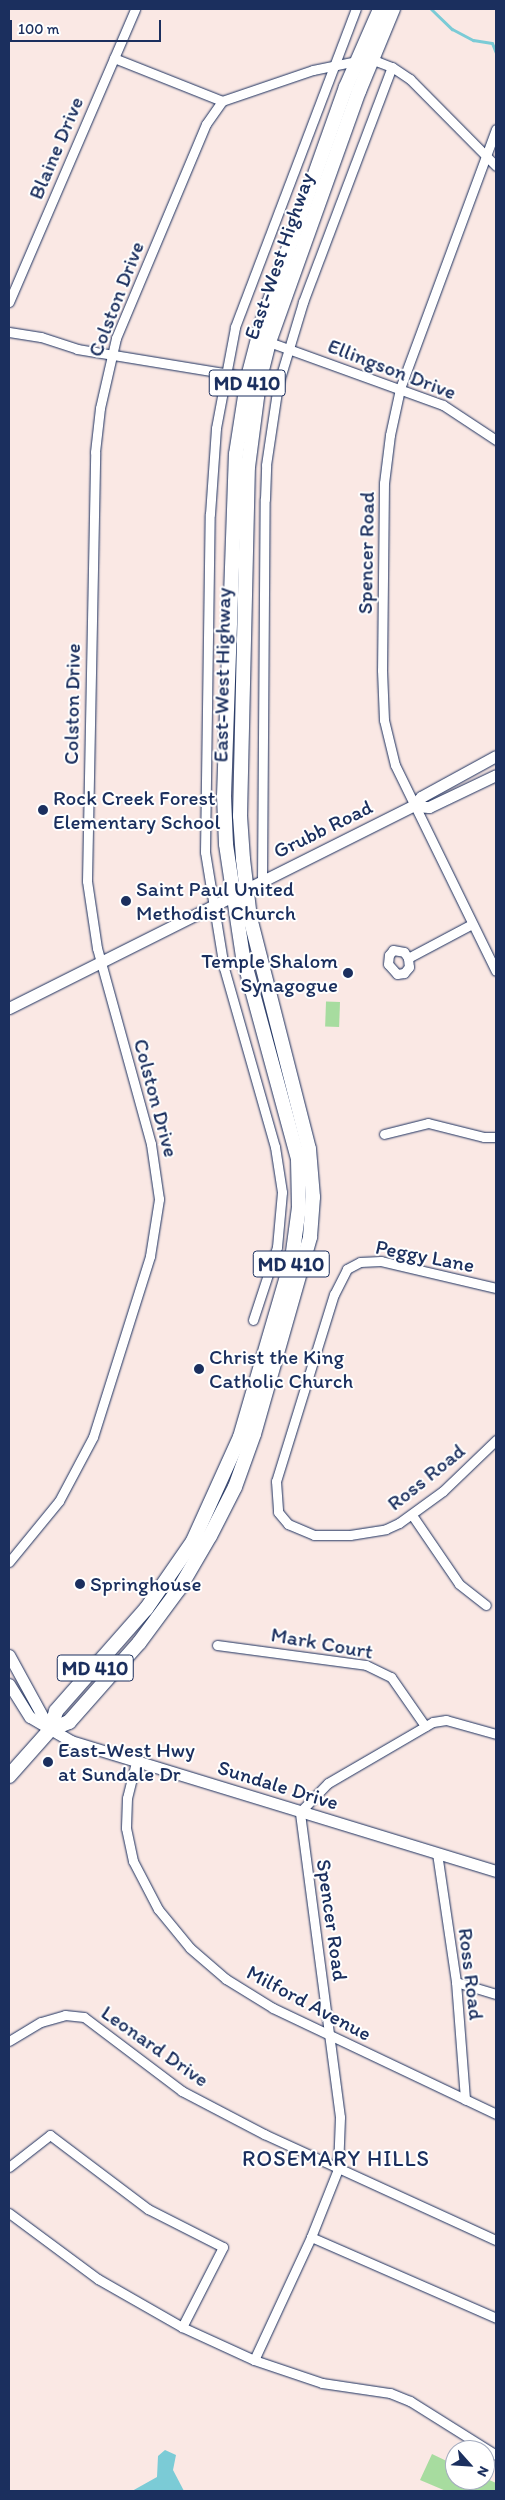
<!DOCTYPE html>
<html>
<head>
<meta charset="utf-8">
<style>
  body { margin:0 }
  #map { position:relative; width:505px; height:2500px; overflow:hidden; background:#fae8e4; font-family:Itim,sans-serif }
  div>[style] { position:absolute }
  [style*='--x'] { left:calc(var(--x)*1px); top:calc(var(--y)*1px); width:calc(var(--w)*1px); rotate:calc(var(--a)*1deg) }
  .green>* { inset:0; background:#a7dc9f; transform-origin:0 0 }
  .water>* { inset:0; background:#7bcbd6 }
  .stream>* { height:3px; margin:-1.5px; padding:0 1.5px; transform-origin:1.5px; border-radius:1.5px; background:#7bcbd6 }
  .roads { filter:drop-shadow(0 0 1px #1b2f5e) drop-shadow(0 0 1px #1b2f5e) }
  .minor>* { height:9px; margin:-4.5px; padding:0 4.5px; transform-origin:4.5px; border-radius:4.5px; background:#fff }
  .tertiary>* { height:11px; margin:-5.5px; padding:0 5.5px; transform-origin:5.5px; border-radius:5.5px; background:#fff }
  .primary>* { height:14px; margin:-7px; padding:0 7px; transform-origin:7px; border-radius:7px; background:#fff }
  .dots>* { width:14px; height:14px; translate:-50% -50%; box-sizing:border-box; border:2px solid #fff; border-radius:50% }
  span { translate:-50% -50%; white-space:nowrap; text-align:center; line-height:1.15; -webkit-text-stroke:4px #fff; paint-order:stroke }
  .shield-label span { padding:1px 4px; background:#fff; border:1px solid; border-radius:4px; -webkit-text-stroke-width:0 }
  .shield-label { font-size:20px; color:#1b2f5e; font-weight:700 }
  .street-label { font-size:21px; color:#1b2f5e }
  .poi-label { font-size:21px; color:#1b2f5e }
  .left { translate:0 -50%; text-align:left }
  .right { translate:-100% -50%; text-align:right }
  .neighbourhood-label { font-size:22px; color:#1b2f5e; letter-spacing:1px }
  .frame { position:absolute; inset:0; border:10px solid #1b2f5e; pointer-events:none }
  .north { position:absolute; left:445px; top:2440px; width:50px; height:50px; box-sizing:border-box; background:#fff; border:1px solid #a4acbf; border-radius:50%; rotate:116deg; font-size:14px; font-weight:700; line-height:20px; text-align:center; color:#1b2f5e }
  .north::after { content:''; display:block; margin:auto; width:18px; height:22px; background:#1b2f5e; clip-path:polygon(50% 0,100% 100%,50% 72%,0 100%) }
  .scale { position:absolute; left:10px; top:20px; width:151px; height:22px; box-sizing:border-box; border:2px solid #1b2f5e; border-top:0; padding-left:6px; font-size:15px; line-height:18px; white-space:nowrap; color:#1b2f5e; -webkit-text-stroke:4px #fff; paint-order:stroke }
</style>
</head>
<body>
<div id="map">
  <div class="green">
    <div style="left:340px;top:1002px;width:25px;height:14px;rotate:92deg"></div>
    <div style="clip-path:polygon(432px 2454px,455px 2465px,455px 2480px,485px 2478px,496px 2483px,496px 2491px,446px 2491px,420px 2480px)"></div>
  </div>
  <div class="water">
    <div style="clip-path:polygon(165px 2450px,176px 2455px,173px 2470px,184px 2491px,132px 2491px,157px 2477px,158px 2456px)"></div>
  </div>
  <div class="stream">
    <div style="--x:431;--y:9;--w:29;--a:44"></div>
    <div style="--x:452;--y:29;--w:24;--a:28"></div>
    <div style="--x:473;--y:40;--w:19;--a:9"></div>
    <div style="--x:492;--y:43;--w:11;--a:68"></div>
  </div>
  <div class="roads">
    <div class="minor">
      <div style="--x:114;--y:58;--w:116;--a:21.7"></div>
      <div style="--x:496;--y:129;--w:277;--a:110.3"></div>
      <div style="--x:400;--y:389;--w:47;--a:102.3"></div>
      <div style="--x:390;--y:435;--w:48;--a:97.1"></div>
      <div style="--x:384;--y:483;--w:187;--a:90.6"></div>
      <div style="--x:382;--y:670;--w:50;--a:87.7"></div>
      <div style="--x:384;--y:720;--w:46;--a:76.3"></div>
      <div style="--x:395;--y:765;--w:229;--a:63.9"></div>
      <div style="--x:9;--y:302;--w:319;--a:-66.7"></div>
      <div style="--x:9;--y:332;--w:32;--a:9"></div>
      <div style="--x:41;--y:337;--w:38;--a:18"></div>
      <div style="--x:77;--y:349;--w:173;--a:9.3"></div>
      <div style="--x:269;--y:342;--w:185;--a:19.9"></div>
      <div style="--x:443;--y:405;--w:64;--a:33.4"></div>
      <div style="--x:262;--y:881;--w:382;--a:-89.6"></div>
      <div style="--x:265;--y:499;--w:34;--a:-88"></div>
      <div style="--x:266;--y:465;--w:81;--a:-81.5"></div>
      <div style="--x:278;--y:385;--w:87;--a:-73.2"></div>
      <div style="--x:303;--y:302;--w:251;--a:-69.3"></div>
      <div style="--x:408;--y:958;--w:9;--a:84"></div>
      <div style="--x:409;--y:967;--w:8;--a:130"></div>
      <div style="--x:404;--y:973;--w:7;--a:172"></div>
      <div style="--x:397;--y:974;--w:13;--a:-132"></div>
      <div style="--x:388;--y:964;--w:9;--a:-84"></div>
      <div style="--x:389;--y:955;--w:6;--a:-51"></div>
      <div style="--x:393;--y:950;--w:11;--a:10"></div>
      <div style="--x:404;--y:952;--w:7;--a:56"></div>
      <div style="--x:408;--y:958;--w:72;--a:-28"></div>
      <div style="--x:384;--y:1134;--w:45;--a:-14"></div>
      <div style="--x:428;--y:1123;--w:58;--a:14"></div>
      <div style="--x:484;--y:1137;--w:12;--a:0"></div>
      <div style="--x:496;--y:1288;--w:118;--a:-166.8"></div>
      <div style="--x:381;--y:1261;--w:21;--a:177"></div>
      <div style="--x:360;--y:1262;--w:15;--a:152"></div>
      <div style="--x:347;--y:1269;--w:28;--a:117"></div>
      <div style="--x:334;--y:1294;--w:196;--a:107.2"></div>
      <div style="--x:276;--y:1481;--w:31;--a:86"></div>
      <div style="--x:278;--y:1512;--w:16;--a:50"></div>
      <div style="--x:288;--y:1524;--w:28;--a:23"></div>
      <div style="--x:314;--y:1535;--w:36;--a:0"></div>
      <div style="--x:350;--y:1535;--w:36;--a:-9"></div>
      <div style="--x:386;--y:1529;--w:14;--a:-25"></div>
      <div style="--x:399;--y:1523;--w:54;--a:-36"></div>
      <div style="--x:443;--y:1491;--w:74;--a:-43.9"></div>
      <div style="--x:253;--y:1320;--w:77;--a:-71.8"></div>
      <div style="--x:277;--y:1247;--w:55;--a:-84.8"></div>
      <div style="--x:282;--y:1192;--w:46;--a:-98.8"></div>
      <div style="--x:275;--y:1147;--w:186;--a:-105.9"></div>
      <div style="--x:224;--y:968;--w:118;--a:-99.3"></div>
      <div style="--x:205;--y:852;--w:338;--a:-89.2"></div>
      <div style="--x:210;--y:514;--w:86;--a:-86"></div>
      <div style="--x:216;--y:428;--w:103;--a:-79.3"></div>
      <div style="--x:235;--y:327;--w:340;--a:-69.2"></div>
      <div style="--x:412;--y:1515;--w:83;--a:55.7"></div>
      <div style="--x:459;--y:1584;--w:34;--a:38"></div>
      <div style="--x:9;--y:1562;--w:79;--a:-50.7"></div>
      <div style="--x:59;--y:1501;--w:72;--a:-62"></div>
      <div style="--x:93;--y:1437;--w:190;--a:-72.5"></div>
      <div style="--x:150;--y:1256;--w:58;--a:-81"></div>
      <div style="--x:159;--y:1199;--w:56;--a:-98.3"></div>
      <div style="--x:151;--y:1144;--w:203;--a:-105.4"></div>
      <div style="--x:97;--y:948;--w:68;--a:-98.5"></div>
      <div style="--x:87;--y:881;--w:429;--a:-88.9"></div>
      <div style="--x:95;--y:452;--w:44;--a:-83.5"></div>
      <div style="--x:100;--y:408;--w:72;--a:-77.1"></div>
      <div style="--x:116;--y:338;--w:232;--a:-67.2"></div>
      <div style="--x:206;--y:124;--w:28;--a:-55"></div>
      <div style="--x:222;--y:101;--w:96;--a:-18.8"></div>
      <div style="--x:313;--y:70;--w:45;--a:-11.6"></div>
      <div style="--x:357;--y:61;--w:19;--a:0"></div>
      <div style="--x:376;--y:61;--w:17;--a:21"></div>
      <div style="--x:392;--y:67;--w:22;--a:34"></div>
      <div style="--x:410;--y:79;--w:122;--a:45.3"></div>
      <div style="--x:217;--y:1645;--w:150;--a:7.6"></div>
      <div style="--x:366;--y:1665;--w:28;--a:26"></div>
      <div style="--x:391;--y:1677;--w:60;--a:55.2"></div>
      <div style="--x:136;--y:1762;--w:37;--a:104"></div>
      <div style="--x:127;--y:1798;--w:30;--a:92"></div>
      <div style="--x:126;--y:1828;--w:34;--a:78"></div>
      <div style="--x:133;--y:1861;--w:54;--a:62.5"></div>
      <div style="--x:158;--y:1909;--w:50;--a:50.6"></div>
      <div style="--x:190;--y:1948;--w:48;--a:40.7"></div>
      <div style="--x:226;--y:1979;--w:55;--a:31.7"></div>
      <div style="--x:273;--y:2008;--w:247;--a:25.4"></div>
      <div style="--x:437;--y:1853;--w:130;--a:81.6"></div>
      <div style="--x:456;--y:1982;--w:118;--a:85.6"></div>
      <div style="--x:456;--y:1982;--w:42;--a:16.7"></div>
      <div style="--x:9;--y:2041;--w:37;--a:-31"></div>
      <div style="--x:41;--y:2022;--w:25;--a:-16"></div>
      <div style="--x:65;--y:2015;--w:19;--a:6"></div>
      <div style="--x:84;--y:2017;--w:123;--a:37.1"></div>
      <div style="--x:182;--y:2091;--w:93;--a:27.7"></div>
      <div style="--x:264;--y:2134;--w:255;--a:24.6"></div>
      <div style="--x:9;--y:2167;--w:52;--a:-38"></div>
      <div style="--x:50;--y:2135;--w:123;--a:37.1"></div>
      <div style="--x:148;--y:2209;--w:84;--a:26.9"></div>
      <div style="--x:223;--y:2247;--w:90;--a:117.1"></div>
      <div style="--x:9;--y:2213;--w:111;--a:36.6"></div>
      <div style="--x:98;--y:2279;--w:97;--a:29.7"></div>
      <div style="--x:182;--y:2327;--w:79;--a:24.6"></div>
      <div style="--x:254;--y:2360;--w:72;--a:18.7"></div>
      <div style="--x:322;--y:2383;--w:69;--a:8.4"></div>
      <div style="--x:390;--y:2393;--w:22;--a:22"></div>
      <div style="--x:410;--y:2401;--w:102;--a:32.1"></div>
      <div style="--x:311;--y:2237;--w:202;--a:23.6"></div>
      <div style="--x:254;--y:2360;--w:136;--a:-65.1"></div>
      <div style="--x:311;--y:2237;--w:73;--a:-68.3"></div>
      <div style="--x:338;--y:2169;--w:52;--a:-87.8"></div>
      <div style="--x:340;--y:2117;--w:308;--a:-97.5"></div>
      <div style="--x:300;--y:1812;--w:40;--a:-46"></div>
      <div style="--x:328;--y:1783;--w:121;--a:-30.2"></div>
      <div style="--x:433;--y:1722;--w:13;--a:-9"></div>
      <div style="--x:446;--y:1720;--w:52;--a:15.6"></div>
    </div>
    <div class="tertiary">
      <div style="--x:413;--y:806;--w:16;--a:4"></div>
      <div style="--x:429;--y:807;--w:74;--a:-25.5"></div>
      <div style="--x:9;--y:1008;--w:452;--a:-26.6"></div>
      <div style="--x:413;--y:806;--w:12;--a:-48"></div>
      <div style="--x:421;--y:797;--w:85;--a:-28.7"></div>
      <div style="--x:9;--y:1655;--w:83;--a:61.3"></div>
      <div style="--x:9;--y:1684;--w:39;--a:58"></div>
      <div style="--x:30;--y:1717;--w:48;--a:30.3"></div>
      <div style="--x:71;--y:1741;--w:444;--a:17"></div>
    </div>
    <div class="primary">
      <div style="--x:50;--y:1730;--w:21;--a:-23"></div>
      <div style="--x:69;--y:1722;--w:106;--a:-48.5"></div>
      <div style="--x:139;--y:1643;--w:67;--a:-53.5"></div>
      <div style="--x:179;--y:1589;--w:61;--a:-59.7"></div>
      <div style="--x:210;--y:1536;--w:55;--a:-63"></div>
      <div style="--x:235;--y:1487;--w:56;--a:-70.3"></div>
      <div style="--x:254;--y:1434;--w:205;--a:-74.1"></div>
      <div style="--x:310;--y:1237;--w:40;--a:-85.7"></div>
      <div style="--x:313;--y:1197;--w:48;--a:-94.8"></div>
      <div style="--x:309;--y:1149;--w:238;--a:-104.3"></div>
      <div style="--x:250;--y:918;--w:59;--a:-96.8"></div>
      <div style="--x:243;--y:859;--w:43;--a:-94"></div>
      <div style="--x:240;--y:816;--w:349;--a:-88.7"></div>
      <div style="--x:248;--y:467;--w:86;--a:-82.6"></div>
      <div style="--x:259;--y:382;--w:41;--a:-76"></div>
      <div style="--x:269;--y:342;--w:267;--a:-70.3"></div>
      <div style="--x:359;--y:91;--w:89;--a:-67.5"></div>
      <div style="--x:9;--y:1776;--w:62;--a:-48.3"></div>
      <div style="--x:50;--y:1730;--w:20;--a:-72"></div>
      <div style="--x:56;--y:1711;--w:136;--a:-48.6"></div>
      <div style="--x:146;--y:1609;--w:83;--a:-55.3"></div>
      <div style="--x:193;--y:1541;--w:114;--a:-65.7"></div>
      <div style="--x:240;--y:1437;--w:185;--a:-73.7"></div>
      <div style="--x:292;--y:1259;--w:52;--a:-82.3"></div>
      <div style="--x:299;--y:1207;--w:48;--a:-91.2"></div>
      <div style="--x:298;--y:1159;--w:209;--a:-105.2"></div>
      <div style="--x:243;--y:957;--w:114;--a:-98.6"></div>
      <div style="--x:226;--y:844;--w:48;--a:-92.4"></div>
      <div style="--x:224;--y:796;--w:342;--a:-88"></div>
      <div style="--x:236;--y:454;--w:78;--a:-81.1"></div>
      <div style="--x:248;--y:377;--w:59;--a:-75.3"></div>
      <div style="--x:263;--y:320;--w:247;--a:-70.4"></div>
      <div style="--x:346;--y:87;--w:85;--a:-66.4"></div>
    </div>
  </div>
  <div class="dots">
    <div style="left:43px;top:810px;background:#1b2f5e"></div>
    <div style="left:126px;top:901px;background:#1b2f5e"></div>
    <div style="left:348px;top:973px;background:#1b2f5e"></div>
    <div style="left:199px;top:1369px;background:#1b2f5e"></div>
    <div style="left:80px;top:1584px;background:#1b2f5e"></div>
    <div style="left:48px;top:1762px;background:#1b2f5e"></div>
  </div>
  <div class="shield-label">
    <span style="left:247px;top:383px">MD 410</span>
    <span style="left:291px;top:1264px">MD 410</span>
    <span style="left:95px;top:1668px">MD 410</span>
  </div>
  <div class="street-label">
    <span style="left:56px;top:148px;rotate:-67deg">Blaine Drive</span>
    <span style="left:279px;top:256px;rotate:-71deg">East-West Highway</span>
    <span style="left:116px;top:299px;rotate:-69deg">Colston Drive</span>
    <span style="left:392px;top:369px;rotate:21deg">Ellingson Drive</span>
    <span style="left:366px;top:553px;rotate:-89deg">Spencer Road</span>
    <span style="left:222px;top:675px;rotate:-89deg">East-West Highway</span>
    <span style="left:72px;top:704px;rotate:-89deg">Colston Drive</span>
    <span style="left:323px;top:829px;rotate:-26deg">Grubb Road</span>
    <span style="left:156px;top:1098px;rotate:75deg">Colston Drive</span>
    <span style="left:425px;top:1256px;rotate:11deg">Peggy Lane</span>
    <span style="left:426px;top:1477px;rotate:-39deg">Ross Road</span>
    <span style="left:322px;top:1643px;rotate:10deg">Mark Court</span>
    <span style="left:278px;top:1785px;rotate:17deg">Sundale Drive</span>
    <span style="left:332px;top:1920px;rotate:82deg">Spencer Road</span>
    <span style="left:471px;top:1974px;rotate:83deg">Ross Road</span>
    <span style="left:309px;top:2003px;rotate:28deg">Milford Avenue</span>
    <span style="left:155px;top:2046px;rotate:35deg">Leonard Drive</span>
  </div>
  <div class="poi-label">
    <span class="left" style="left:53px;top:810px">Rock Creek Forest<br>Elementary School</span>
    <span class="left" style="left:136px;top:901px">Saint Paul United<br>Methodist Church</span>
    <span class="right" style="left:338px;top:973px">Temple Shalom<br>Synagogue</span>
    <span class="left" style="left:209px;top:1369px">Christ the King<br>Catholic Church</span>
    <span class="left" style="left:90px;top:1584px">Springhouse</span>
    <span class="left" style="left:58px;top:1762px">East-West Hwy<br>at Sundale Dr</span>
  </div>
  <div class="neighbourhood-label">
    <span style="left:336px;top:2159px">ROSEMARY HILLS</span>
  </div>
  <div class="frame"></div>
  <div class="north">N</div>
  <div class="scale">100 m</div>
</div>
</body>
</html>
